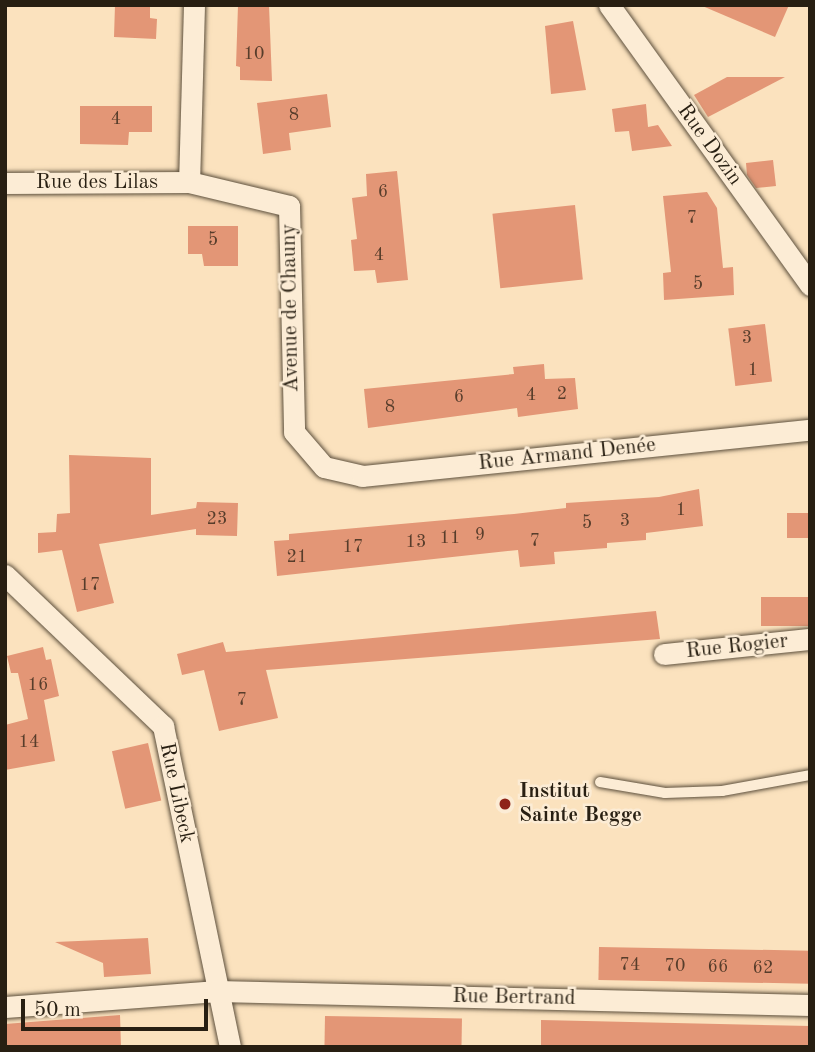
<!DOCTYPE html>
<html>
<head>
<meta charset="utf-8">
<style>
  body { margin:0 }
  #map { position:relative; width:815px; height:1052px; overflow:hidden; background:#fbe2be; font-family:"Old Standard TT",serif }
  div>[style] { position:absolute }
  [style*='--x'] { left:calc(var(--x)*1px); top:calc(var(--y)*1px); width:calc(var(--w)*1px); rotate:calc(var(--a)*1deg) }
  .building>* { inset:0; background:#e39676; transform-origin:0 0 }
  .roads { filter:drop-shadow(0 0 2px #5d503d) drop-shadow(0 0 2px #5d503d) }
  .lane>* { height:10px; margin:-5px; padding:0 5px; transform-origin:5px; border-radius:5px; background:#fcecd5 }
  .street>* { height:21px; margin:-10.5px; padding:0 10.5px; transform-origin:10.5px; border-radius:10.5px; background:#fcecd5 }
  .dots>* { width:19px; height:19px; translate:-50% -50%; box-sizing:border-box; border:4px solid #fcecd5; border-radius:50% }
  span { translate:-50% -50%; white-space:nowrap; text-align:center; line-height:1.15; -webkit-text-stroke:5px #fcecd5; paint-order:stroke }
  .number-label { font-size:18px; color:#573d2b }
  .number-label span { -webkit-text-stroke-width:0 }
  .street-label { font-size:21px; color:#281f12 }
  .poi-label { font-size:21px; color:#281f12; font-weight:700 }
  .left { translate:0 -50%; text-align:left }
  .frame { position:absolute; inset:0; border:7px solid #281f12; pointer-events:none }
  .scale { position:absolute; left:21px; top:999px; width:187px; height:32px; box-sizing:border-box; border:4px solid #281f12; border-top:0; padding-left:9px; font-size:21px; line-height:24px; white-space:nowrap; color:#281f12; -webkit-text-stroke:5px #fcecd5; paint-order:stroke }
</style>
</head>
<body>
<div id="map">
  <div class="building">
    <div style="clip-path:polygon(115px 5px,150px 5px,150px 18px,157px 19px,156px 39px,114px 37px)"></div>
    <div style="clip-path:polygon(238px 5px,269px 5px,272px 81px,240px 80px,240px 67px,236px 66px)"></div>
    <div style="clip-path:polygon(700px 5px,789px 5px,775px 37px)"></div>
    <div style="clip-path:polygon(573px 21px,586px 90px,551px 94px,545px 26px)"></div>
    <div style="clip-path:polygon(727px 77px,785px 77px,708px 117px,694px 95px)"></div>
    <div style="clip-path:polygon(327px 94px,331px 127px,289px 133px,291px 150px,263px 154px,257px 103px)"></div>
    <div style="clip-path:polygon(646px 104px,648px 127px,658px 125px,672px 146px,632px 151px,629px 131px,615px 132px,612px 109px)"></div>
    <div style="clip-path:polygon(80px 106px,152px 106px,152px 132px,129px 132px,128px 145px,80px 144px)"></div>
    <div style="clip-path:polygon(773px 160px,776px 186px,756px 188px,747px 175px,746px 163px)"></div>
    <div style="clip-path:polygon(397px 171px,408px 280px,377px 283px,375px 270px,354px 271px,351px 240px,357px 239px,352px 198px,367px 196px,366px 174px)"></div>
    <div style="clip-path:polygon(707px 192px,717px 208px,723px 268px,733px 267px,734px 295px,664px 300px,663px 273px,671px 272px,663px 196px)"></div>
    <div style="left:575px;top:205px;width:75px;height:83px;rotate:84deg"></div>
    <div style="clip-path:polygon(188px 226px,238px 226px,238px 266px,204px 266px,202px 254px,188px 254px)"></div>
    <div style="left:765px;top:324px;width:58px;height:37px;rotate:83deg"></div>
    <div style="clip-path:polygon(544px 364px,545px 379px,575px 378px,578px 409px,518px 417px,517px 408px,368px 428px,364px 389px,514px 374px,513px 367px)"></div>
    <div style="clip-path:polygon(69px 455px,151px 458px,151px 515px,196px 508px,197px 502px,238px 503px,237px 536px,196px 535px,196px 529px,99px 544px,114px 603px,77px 612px,62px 550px,38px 553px,38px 533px,56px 532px,57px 514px,70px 513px)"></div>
    <div style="clip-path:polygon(699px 489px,703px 526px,646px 533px,646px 540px,607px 543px,607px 548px,554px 552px,555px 564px,520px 567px,518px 550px,277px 576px,274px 541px,289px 540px,289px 534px,514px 514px,566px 508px,566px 503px,659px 497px)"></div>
    <div style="left:810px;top:513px;width:25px;height:23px;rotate:90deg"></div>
    <div style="left:810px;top:597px;width:29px;height:49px;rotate:90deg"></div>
    <div style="clip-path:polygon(656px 611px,660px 639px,266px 670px,278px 718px,219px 731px,204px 670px,182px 675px,177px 654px,223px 642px,226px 652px)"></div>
    <div style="clip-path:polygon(43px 647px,46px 660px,51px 659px,59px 696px,44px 700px,55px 761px,5px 770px,5px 725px,28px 719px,18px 673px,11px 673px,7px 656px)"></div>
    <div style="left:148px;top:743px;width:59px;height:37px;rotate:77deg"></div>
    <div style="clip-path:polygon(148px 938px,151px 974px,104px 977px,103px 963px,55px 942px)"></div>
    <div style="left:599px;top:947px;width:211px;height:33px;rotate:1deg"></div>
    <div style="clip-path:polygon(120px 1015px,121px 1047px,5px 1047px,5px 1024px)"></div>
    <div style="left:325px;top:1016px;width:137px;height:31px;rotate:1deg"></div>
    <div style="clip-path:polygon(541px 1020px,810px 1026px,810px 1047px,541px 1047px)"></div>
  </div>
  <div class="roads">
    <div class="lane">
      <div style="--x:600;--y:782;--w:66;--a:9.6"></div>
      <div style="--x:665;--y:793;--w:57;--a:-2"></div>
      <div style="--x:722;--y:791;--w:89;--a:-10.3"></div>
    </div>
    <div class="street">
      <div style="--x:194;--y:5;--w:177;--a:91.6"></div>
      <div style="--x:189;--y:182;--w:103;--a:13.5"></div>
      <div style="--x:289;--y:206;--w:226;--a:88.7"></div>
      <div style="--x:294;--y:432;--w:46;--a:49.4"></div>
      <div style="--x:324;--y:467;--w:39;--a:13"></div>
      <div style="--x:362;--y:476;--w:450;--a:-5.9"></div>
      <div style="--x:609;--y:5;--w:345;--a:54.3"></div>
      <div style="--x:5;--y:183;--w:184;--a:-0.3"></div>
      <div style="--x:5;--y:575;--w:219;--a:43.7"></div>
      <div style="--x:163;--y:726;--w:328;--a:78.2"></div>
      <div style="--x:664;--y:654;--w:147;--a:-5.9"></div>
      <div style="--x:5;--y:1007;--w:213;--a:-4.3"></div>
      <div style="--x:217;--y:991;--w:593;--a:1.35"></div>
    </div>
  </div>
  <div class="dots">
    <div style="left:505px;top:804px;background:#8f2418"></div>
  </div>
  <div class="number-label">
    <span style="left:254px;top:54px">10</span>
    <span style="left:294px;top:115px">8</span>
    <span style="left:116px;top:119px">4</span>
    <span style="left:383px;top:192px">6</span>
    <span style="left:692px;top:218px">7</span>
    <span style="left:213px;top:240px">5</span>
    <span style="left:379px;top:255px">4</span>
    <span style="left:698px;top:284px">5</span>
    <span style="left:747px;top:338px">3</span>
    <span style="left:753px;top:370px">1</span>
    <span style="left:562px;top:394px">2</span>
    <span style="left:531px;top:395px">4</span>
    <span style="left:459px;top:397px">6</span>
    <span style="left:390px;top:407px">8</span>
    <span style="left:681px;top:510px">1</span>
    <span style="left:217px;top:519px">23</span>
    <span style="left:625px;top:521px">3</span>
    <span style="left:587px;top:523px">5</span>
    <span style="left:480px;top:535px">9</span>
    <span style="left:450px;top:538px">11</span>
    <span style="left:535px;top:541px">7</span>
    <span style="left:416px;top:542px">13</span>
    <span style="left:353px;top:547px">17</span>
    <span style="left:297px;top:557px">21</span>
    <span style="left:90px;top:585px">17</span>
    <span style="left:38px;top:685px">16</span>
    <span style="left:242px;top:700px">7</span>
    <span style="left:29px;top:742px">14</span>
    <span style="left:630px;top:965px">74</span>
    <span style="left:675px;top:966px">70</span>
    <span style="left:718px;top:967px">66</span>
    <span style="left:763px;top:968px">62</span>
  </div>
  <div class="street-label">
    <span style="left:709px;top:145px;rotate:54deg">Rue Dozin</span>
    <span style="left:97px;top:183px">Rue des Lilas</span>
    <span style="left:291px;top:308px;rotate:-91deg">Avenue de Chauny</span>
    <span style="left:567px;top:455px;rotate:-6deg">Rue Armand Denée</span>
    <span style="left:737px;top:647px;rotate:-6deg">Rue Rogier</span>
    <span style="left:176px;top:793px;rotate:78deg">Rue Libeck</span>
    <span style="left:514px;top:998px;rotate:1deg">Rue Bertrand</span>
  </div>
  <div class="poi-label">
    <span class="left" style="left:519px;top:804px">Institut<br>Sainte Begge</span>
  </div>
  <div class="frame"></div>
  <div class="scale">50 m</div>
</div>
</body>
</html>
